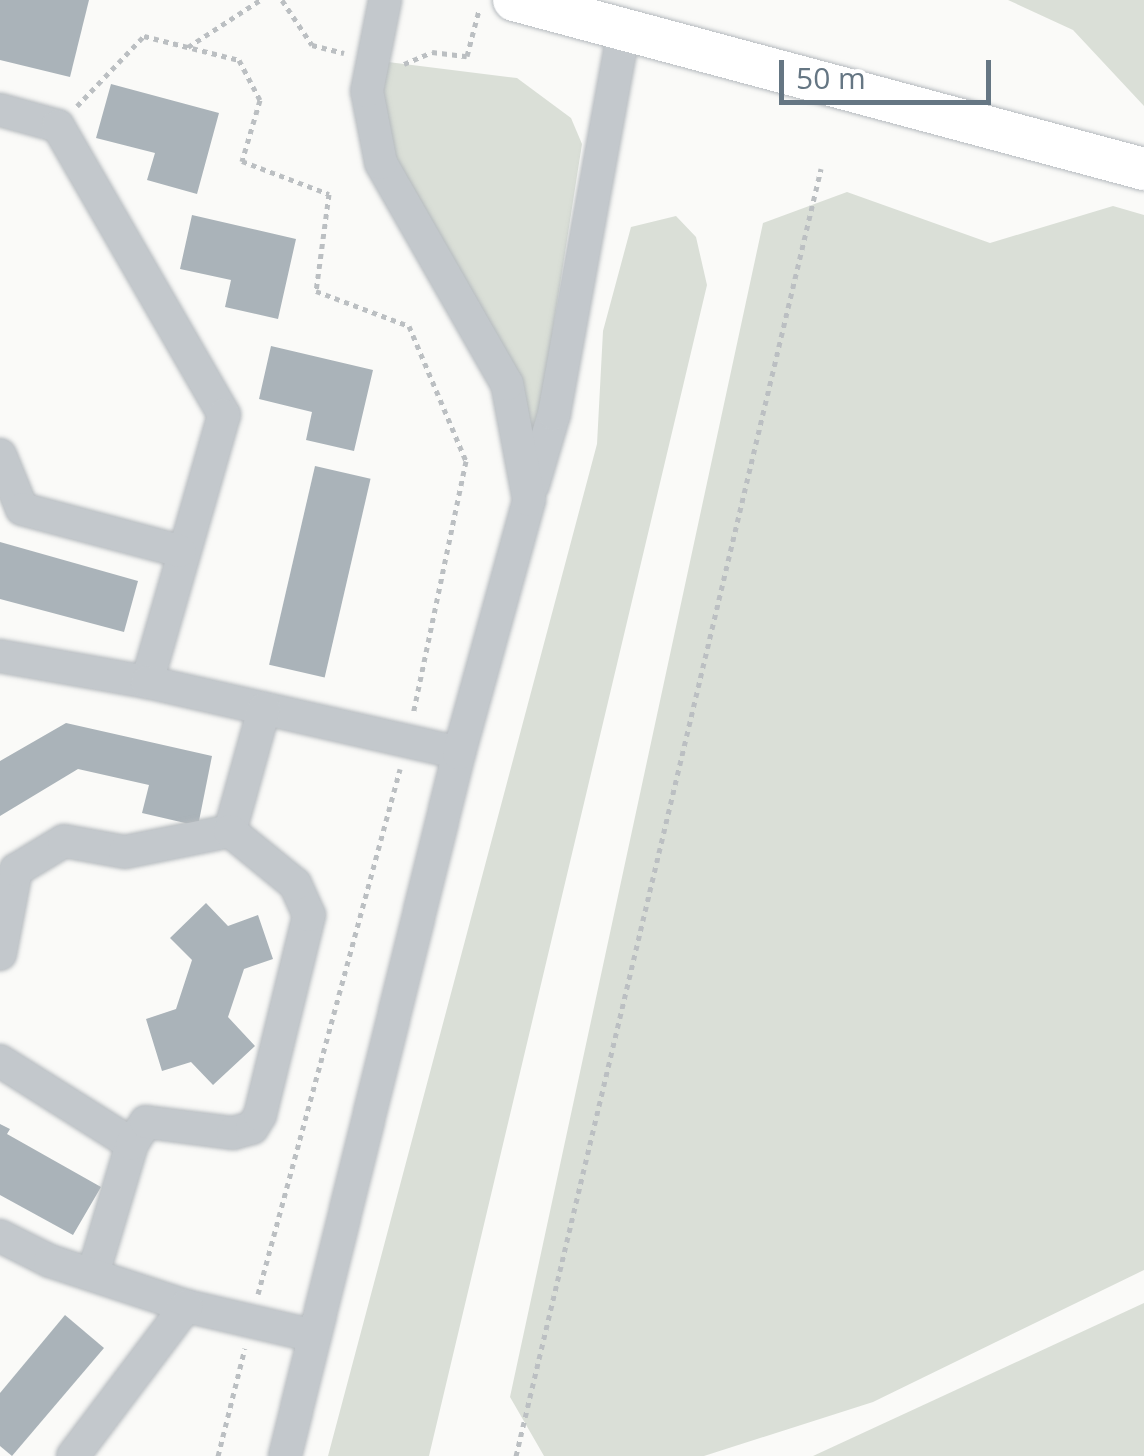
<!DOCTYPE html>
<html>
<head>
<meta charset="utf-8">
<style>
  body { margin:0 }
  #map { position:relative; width:1144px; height:1456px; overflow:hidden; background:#fafaf8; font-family:"Open Sans",sans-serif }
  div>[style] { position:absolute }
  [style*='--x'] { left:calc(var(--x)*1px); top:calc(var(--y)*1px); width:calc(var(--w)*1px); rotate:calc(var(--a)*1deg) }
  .green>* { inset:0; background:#dadfd7 }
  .building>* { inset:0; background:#aab3b9; transform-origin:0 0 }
  .path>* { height:5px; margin-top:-2.5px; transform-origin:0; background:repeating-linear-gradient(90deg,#bbbfc2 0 5px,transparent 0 10px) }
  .roads { filter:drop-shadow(0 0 2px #b5babe) drop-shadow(0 0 2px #b5babe) }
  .minor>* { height:32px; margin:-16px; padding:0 16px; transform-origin:16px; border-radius:16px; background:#c3c8cc }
  .major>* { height:42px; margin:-21px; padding:0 21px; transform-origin:21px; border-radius:21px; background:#fff }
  span { translate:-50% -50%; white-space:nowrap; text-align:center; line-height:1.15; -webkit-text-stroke:10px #fff; paint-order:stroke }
  .scale { position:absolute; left:779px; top:60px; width:212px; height:45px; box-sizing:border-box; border:5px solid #657683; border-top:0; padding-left:12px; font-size:30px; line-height:35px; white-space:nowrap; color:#657683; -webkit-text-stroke:8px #fff; paint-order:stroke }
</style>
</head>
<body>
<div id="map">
  <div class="green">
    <div style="clip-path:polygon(1008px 0,1144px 0,1144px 106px,1073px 30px)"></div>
    <div style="clip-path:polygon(372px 60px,517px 78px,571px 118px,582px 144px,536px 438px,411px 223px)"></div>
    <div style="clip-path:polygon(847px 192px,990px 243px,1113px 206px,1144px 215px,1144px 1270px,873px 1402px,704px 1456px,544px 1456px,510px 1397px,763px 223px)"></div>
    <div style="clip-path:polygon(676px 216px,696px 237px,707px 285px,429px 1456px,328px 1456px,597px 444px,603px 331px,631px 227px)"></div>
    <div style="clip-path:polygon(1144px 1303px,1144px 1456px,813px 1456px)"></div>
  </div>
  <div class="building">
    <div style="clip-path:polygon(0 0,89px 0,70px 77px,0 60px)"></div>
    <div style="clip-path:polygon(111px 84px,219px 113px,197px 194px,147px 180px,155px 153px,96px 138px)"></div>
    <div style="clip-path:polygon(192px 215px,296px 239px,278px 319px,225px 307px,231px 280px,180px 269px)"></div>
    <div style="clip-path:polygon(271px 346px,373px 370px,354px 451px,306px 440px,312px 412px,259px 399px)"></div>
    <div style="left:315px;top:466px;width:57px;height:204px;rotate:13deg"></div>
    <div style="clip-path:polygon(0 542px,138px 581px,124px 632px,0 599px)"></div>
    <div style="clip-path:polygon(66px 723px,212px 756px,198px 826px,142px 813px,149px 785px,78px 769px,0 816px,0 761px)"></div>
    <div style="clip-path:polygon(206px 903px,228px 926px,258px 915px,273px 959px,244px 969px,228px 1017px,255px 1046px,213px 1085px,191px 1062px,162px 1071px,146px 1019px,176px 1009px,192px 960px,170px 938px)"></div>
    <div style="clip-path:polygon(0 1124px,10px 1129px,7px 1134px,101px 1187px,73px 1235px,0 1195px)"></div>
    <div style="clip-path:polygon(65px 1315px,104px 1348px,12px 1456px,0 1446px,0 1393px)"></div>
  </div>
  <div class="path">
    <div style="--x:282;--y:0;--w:54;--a:56.3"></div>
    <div style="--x:312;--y:45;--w:33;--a:14"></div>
    <div style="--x:188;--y:47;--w:86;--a:-33.1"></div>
    <div style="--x:404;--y:64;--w:30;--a:-23"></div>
    <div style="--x:432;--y:52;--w:35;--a:7"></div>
    <div style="--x:467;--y:56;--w:48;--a:-75.4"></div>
    <div style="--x:77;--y:106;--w:97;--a:-46.3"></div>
    <div style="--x:144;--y:36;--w:98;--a:14.2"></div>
    <div style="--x:239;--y:60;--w:45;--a:62.3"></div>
    <div style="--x:260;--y:100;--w:64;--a:106.4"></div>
    <div style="--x:242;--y:161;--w:93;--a:20.8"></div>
    <div style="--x:329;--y:194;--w:98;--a:97.6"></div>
    <div style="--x:316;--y:291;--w:99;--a:20.6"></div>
    <div style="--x:409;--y:326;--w:147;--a:67.1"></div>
    <div style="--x:466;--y:461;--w:258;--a:101.8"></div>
    <div style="--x:258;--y:1294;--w:544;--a:-74.86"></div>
    <div style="--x:218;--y:1456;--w:111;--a:-76"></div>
    <div style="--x:516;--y:1456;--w:1323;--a:-76.67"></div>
  </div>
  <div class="roads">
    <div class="minor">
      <div style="--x:0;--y:110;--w:60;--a:15.4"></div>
      <div style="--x:58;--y:126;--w:333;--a:60.1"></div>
      <div style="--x:224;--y:415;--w:278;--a:106.1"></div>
      <div style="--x:0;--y:455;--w:58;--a:67.8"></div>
      <div style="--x:22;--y:509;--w:163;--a:14.9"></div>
      <div style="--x:533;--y:485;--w:74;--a:-73.5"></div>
      <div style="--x:554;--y:414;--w:391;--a:-79.7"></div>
      <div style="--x:0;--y:656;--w:149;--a:10"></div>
      <div style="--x:147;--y:682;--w:320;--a:12.8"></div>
      <div style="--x:0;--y:954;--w:86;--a:-79.2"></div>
      <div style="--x:16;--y:870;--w:56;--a:-31.1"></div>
      <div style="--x:64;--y:841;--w:62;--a:10.2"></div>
      <div style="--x:125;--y:852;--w:107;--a:-11.3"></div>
      <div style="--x:230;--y:831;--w:127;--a:-74.4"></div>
      <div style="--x:0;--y:1061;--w:156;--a:32.2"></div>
      <div style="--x:132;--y:1144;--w:136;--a:106.7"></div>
      <div style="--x:132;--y:1144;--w:26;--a:-58"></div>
      <div style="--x:146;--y:1122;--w:88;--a:7.2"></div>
      <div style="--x:233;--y:1133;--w:20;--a:-15"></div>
      <div style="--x:252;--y:1128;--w:15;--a:-58"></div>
      <div style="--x:260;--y:1115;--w:206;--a:-76.2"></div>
      <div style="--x:309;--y:915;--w:34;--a:-114"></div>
      <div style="--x:295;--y:884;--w:84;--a:-140.8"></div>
      <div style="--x:0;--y:1236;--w:56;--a:26.6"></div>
      <div style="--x:50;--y:1261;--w:143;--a:18.3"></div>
      <div style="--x:186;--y:1306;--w:132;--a:13.1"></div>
      <div style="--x:73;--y:1456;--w:188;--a:-53"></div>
      <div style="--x:285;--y:1456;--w:724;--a:-76.1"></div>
      <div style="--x:459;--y:753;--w:263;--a:-74.5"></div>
      <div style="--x:529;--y:500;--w:118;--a:-100.7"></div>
      <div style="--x:507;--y:384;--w:254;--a:-119.7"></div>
      <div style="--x:381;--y:163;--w:73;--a:-101"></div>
      <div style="--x:367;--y:91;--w:93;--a:-78.8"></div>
    </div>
    <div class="major">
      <div style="--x:514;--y:0;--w:652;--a:15.02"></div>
    </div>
  </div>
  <div class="scale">50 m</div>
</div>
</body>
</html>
